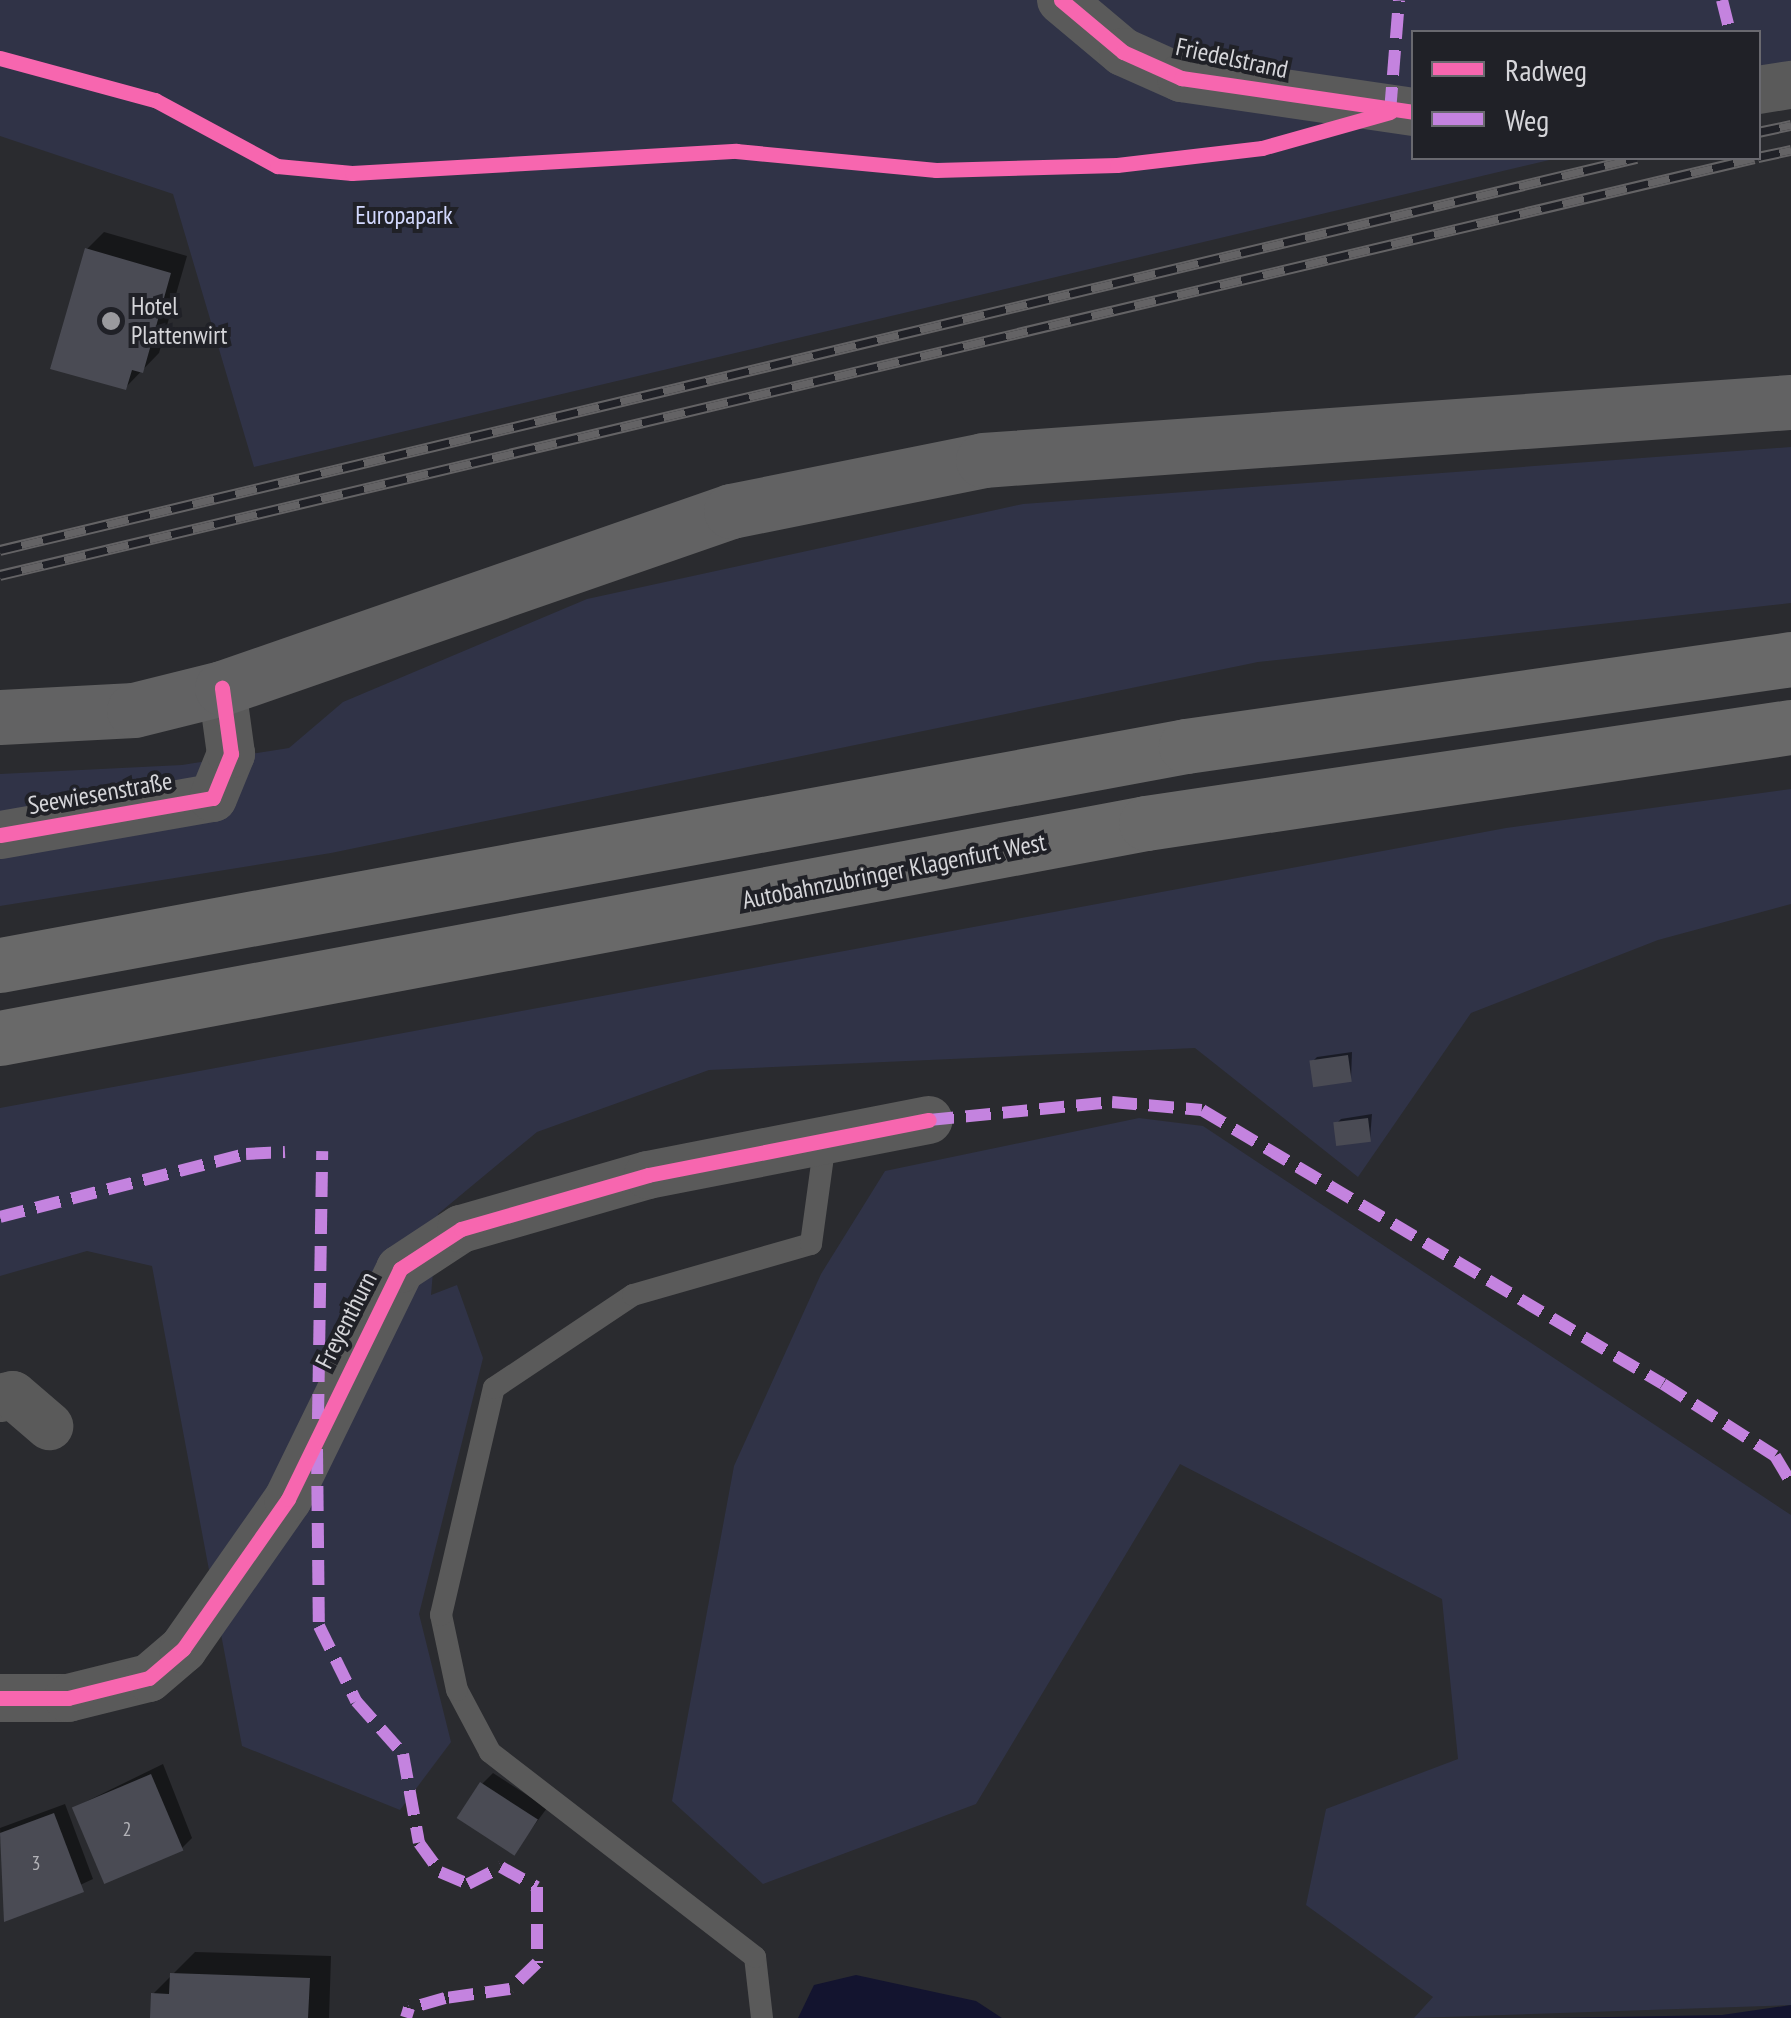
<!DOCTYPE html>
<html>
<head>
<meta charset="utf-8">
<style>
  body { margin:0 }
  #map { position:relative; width:1791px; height:2018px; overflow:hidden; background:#2a2b2f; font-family:"PT Sans Narrow",sans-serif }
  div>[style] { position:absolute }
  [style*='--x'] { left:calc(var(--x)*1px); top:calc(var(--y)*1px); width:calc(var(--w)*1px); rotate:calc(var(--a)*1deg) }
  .green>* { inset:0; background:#303347 }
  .water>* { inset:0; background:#13142f }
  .shadow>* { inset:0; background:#0007 }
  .building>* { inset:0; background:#4a4b54; transform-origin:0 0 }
  .service>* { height:22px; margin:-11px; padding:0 11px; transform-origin:11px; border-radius:11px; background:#5a5a5a }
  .minor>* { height:48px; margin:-24px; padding:0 24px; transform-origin:24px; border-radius:24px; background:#5a5a5a }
  .primary>* { height:55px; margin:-27.5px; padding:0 27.5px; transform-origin:27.5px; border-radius:27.5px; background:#626263 }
  .motorway>* { height:55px; margin:-27.5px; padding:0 27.5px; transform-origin:27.5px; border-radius:27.5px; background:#696969 }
  .rail>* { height:11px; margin-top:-5.5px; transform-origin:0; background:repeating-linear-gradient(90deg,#202127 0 22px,#646365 0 44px); box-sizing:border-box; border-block:2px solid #646365 }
  .quiet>* { height:12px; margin-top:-6px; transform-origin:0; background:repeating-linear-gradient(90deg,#c483df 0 25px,transparent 0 37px) }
  .cycleway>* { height:15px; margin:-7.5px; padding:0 7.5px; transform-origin:7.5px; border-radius:7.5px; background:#f766af }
  .dots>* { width:28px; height:28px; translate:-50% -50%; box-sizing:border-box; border:5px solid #202127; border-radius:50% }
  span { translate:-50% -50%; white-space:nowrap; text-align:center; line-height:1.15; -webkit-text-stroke:8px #202127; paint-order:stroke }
  .number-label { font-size:20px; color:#b3b3b8 }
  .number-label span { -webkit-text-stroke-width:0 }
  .street-label { font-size:25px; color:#d6d6da }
  .park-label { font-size:25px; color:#d2d8fd }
  .poi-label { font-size:25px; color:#d6d6da }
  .left { translate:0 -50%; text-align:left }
  .legend { position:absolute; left:1411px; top:30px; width:350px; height:130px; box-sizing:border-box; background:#202127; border:2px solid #69696f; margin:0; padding:12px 18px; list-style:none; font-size:30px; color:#d6d6da }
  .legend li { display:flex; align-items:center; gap:20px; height:50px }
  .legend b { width:50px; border:2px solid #69696f }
</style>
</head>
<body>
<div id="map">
  <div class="green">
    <div style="clip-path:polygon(0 0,1791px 0,1791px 107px,1759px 114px,1758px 32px,1414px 32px,1414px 158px,1558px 158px,254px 467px,173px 194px,0 136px)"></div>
    <div style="clip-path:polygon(1791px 447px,1791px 603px,1258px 662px,331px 853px,0 906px,0 774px,182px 765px,289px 748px,343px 702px,587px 599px,1023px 504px)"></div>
    <div style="clip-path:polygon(1791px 789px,1791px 904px,1658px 940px,1471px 1013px,1358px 1177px,1195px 1048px,709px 1070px,537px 1132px,438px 1214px,431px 1295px,457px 1285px,483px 1358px,419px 1614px,451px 1742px,400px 1810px,242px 1746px,152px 1266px,87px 1251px,0 1276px,0 1108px,1506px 828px)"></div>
    <div style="clip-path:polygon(1139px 1118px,1203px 1126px,1791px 1515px,1791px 2005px,1414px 2018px,1433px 1997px,1306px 1905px,1326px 1809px,1458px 1759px,1442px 1599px,1180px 1464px,976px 1804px,763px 1884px,672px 1801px,734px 1466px,821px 1274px,885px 1171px)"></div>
  </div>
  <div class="water">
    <div style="clip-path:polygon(856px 1975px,976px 2001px,1002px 2018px,798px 2018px,814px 1985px)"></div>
    <div style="clip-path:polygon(1791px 2005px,1791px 2018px,1552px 2018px,1722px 2015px)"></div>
  </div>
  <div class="shadow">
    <div style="clip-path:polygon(104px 232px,187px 256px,159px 353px,126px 387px,87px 249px)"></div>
    <div style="clip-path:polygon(1352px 1052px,1351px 1080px,1312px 1062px,1317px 1057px)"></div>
    <div style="clip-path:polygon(1372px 1114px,1370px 1139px,1336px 1124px,1341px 1119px)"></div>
    <div style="clip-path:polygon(163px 1764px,192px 1838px,181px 1849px,75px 1807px)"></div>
    <div style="clip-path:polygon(493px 1773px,547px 1808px,514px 1853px,482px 1784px)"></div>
    <div style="clip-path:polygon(65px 1804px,93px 1879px,6px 1919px,0 1828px)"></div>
    <div style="clip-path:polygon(195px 1952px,331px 1956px,329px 2018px,152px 2018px,153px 1994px)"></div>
  </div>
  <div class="building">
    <div style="clip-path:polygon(85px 248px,171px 273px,143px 373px,132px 370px,126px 390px,50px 369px)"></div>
    <div style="left:1348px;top:1055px;width:27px;height:39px;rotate:82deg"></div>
    <div style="left:1368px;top:1118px;width:24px;height:35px;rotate:83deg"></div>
    <div style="left:151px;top:1774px;width:83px;height:86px;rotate:67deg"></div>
    <div style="left:480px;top:1782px;width:69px;height:43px;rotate:33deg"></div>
    <div style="clip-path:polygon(54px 1813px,84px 1892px,4px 1922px,0 1833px)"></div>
    <div style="clip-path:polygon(170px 1973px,310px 1978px,308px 2018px,150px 2018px,151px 1993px,169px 1994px)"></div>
  </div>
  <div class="service">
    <div style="--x:762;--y:2018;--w:61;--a:-96.5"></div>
    <div style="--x:755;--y:1957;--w:335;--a:-142.3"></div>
    <div style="--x:490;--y:1752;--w:70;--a:-118"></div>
    <div style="--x:457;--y:1690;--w:77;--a:-102"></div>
    <div style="--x:441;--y:1615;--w:233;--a:-76.9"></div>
    <div style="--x:494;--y:1388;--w:167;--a:-33.8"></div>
    <div style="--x:633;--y:1295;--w:185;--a:-16"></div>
    <div style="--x:811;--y:1244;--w:103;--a:-82.2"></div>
  </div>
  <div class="minor">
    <div style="--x:1061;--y:0;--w:81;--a:40"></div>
    <div style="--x:1123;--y:52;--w:64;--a:24.1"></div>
    <div style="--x:1181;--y:78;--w:235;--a:8.3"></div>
    <div style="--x:1758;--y:90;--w:33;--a:-9"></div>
    <div style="--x:0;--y:835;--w:216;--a:-9.9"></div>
    <div style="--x:213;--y:798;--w:48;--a:-67.8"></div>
    <div style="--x:231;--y:754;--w:67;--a:-97.8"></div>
    <div style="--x:0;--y:1398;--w:13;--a:-13"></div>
    <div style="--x:13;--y:1395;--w:48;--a:40.7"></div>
    <div style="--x:0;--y:1698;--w:68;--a:0"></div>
    <div style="--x:68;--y:1698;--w:83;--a:-13.9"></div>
    <div style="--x:149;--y:1678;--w:45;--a:-40.5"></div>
    <div style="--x:183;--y:1649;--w:183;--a:-55"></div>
    <div style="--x:288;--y:1499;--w:256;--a:-64"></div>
    <div style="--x:400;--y:1269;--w:73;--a:-33.3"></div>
    <div style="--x:461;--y:1229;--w:195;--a:-16.1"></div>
    <div style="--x:648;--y:1175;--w:286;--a:-11.1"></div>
  </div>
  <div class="primary">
    <div style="--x:0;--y:717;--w:134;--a:-3"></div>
    <div style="--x:134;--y:710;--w:91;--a:-14"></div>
    <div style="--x:222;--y:688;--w:539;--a:-19.17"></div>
    <div style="--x:731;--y:511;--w:257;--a:-11.4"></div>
    <div style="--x:983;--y:460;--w:810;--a:-4.11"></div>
  </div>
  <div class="motorway">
    <div style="--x:0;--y:965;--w:1206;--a:-10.46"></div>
    <div style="--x:1186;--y:746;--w:611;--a:-8.18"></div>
    <div style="--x:0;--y:1038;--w:1166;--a:-10.63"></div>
    <div style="--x:1146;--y:823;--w:652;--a:-8.47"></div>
  </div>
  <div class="rail">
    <div style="--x:1758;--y:132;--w:34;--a:-12"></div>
    <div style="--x:1758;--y:157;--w:34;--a:-12"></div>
    <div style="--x:0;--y:550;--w:1683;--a:-13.47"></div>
    <div style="--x:0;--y:575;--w:1803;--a:-13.37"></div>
  </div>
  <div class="quiet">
    <div style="--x:1722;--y:0;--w:33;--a:76"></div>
    <div style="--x:1390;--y:112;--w:112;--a:-85.4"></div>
    <div style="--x:929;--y:1120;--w:184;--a:-5.6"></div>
    <div style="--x:1112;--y:1102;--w:90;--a:5.1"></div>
    <div style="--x:1202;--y:1110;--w:536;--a:30.73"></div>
    <div style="--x:1663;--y:1384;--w:133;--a:32.7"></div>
    <div style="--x:1775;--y:1456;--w:31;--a:59"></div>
    <div style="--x:0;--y:1217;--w:254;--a:-14.4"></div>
    <div style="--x:246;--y:1154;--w:39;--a:-3"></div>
    <div style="--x:318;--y:1419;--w:268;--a:-89.1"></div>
    <div style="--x:317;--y:1449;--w:177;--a:89.4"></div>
    <div style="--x:319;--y:1626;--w:84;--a:63.7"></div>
    <div style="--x:356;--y:1701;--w:71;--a:48.4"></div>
    <div style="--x:403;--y:1754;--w:90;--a:79.8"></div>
    <div style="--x:419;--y:1843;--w:36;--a:54"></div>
    <div style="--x:440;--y:1872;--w:30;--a:23"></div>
    <div style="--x:468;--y:1884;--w:37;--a:-27"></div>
    <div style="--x:501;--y:1867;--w:41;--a:29.1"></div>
    <div style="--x:537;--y:1887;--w:76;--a:90"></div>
    <div style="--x:537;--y:1963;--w:37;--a:136"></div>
    <div style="--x:510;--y:1989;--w:66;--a:172.1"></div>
    <div style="--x:445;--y:1998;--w:37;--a:164"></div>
    <div style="--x:409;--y:2008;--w:10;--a:107"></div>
  </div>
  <div class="cycleway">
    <div style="--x:1061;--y:0;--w:81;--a:40"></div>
    <div style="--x:1123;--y:52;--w:64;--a:24.1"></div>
    <div style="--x:1181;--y:78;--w:235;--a:8.3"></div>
    <div style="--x:0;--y:58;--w:161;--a:15.2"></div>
    <div style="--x:155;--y:100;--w:139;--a:28.4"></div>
    <div style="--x:277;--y:166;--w:75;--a:5.3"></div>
    <div style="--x:352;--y:173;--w:385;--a:-3.3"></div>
    <div style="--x:736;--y:151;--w:201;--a:5.4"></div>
    <div style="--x:936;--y:170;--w:181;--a:-1.6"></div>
    <div style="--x:1117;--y:165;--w:146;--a:-6.7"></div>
    <div style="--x:1262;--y:148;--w:133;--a:-15.7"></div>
    <div style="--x:0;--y:835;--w:216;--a:-9.9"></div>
    <div style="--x:213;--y:798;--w:48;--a:-67.8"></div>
    <div style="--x:231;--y:754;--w:67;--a:-97.8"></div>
    <div style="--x:0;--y:1698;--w:68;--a:0"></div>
    <div style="--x:68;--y:1698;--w:83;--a:-13.9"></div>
    <div style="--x:149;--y:1678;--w:45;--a:-40.5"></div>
    <div style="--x:183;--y:1649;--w:183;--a:-55"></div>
    <div style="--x:288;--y:1499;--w:256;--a:-64"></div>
    <div style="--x:400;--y:1269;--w:73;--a:-33.3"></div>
    <div style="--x:461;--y:1229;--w:195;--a:-16.1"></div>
    <div style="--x:648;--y:1175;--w:286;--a:-11.1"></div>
  </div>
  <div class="dots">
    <div style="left:111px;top:321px;background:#9a9a9e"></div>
  </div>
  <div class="number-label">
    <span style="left:127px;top:1829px">2</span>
    <span style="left:36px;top:1863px">3</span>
  </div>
  <div class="street-label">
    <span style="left:1232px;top:58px;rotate:12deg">Friedelstrand</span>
    <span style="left:100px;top:793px;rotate:-10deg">Seewiesenstraße</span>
    <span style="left:894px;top:871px;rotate:-11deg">Autobahnzubringer Klagenfurt West</span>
    <span style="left:346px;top:1320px;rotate:-63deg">Freyenthurn</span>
  </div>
  <div class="park-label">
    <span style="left:404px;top:215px">Europapark</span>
  </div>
  <div class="poi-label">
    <span class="left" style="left:131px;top:321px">Hotel<br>Plattenwirt</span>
  </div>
  <ul class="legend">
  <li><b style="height:12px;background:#f766af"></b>Radweg</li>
  <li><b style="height:12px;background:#c483df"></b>Weg</li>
  </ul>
</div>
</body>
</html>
